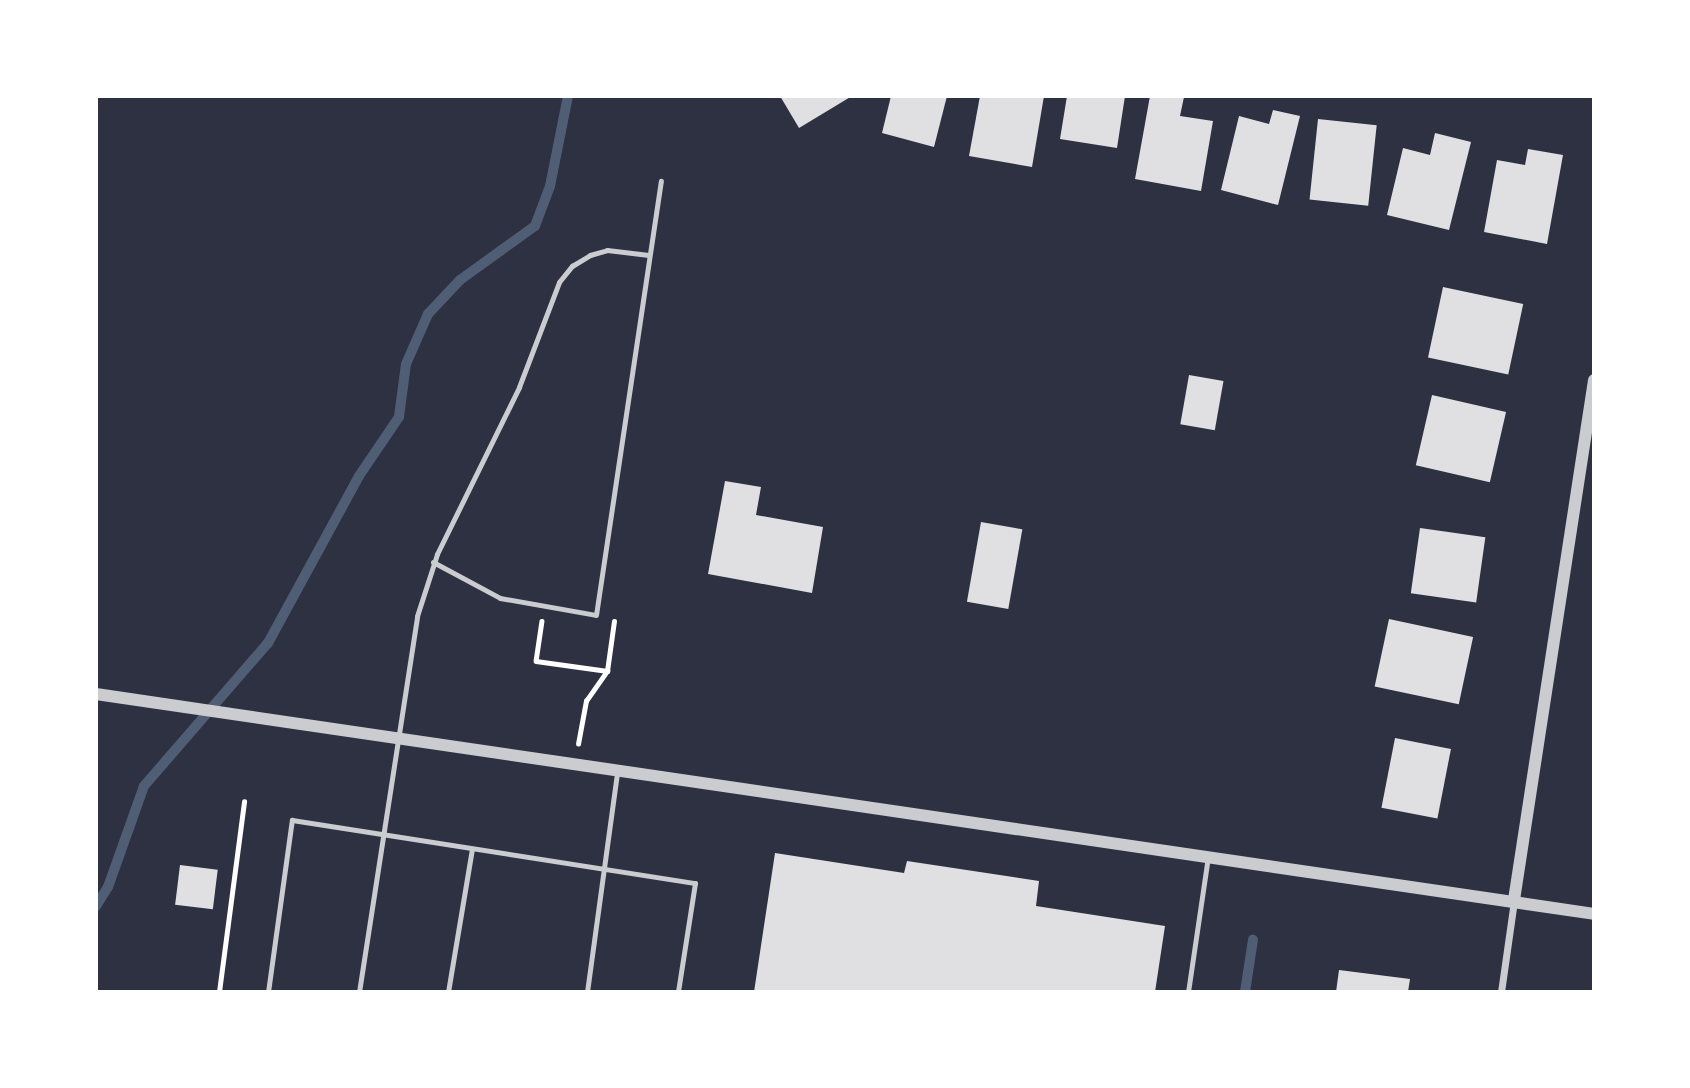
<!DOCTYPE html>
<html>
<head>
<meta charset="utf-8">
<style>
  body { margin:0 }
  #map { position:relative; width:1690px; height:1088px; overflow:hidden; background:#2d3142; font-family:Montserrat,sans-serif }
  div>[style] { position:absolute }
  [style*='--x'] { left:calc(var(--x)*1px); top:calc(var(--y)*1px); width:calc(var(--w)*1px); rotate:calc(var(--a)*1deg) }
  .stream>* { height:10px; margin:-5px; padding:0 5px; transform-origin:5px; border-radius:5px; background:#4f5d75 }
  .building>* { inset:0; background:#e0e0e3; transform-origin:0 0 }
  .path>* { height:4.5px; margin:-2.25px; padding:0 2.25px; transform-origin:2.25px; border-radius:2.25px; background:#fff }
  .service>* { height:5px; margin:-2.5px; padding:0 2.5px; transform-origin:2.5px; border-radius:2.5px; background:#caccd0 }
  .minor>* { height:7px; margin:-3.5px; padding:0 3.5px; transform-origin:3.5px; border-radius:3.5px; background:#caccd0 }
  .tertiary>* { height:12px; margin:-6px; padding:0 6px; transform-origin:6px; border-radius:6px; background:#caccd0 }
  span { translate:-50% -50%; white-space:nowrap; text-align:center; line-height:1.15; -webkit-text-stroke:5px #fff; paint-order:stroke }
  .frame { position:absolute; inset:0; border:98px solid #fff; pointer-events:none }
</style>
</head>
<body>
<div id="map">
  <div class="stream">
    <div style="--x:96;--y:906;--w:22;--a:-58"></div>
    <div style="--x:108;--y:887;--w:107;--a:-70.4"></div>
    <div style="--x:144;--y:786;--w:189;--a:-49.1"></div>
    <div style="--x:268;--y:643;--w:190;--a:-61.4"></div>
    <div style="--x:359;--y:476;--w:71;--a:-55.9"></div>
    <div style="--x:399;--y:417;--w:53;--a:-82.5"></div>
    <div style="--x:406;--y:364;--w:55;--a:-66.3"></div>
    <div style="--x:428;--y:314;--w:47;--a:-46.7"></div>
    <div style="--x:460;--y:280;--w:92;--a:-35.8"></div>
    <div style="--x:535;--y:226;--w:43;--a:-69.4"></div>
    <div style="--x:550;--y:186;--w:92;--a:-78.7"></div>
    <div style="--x:1245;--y:992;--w:53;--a:-81.3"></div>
  </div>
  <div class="building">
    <div style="clip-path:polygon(780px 96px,852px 96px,799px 128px)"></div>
    <div style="clip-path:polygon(891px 96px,947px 96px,934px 147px,882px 133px)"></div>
    <div style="clip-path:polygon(980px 96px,1044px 96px,1032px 167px,969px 156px)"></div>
    <div style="clip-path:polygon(1067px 96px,1125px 96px,1117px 148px,1060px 139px)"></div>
    <div style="clip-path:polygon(1150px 96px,1184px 97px,1180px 116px,1213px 121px,1201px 191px,1135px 179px)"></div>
    <div style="clip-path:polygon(1273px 110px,1300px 116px,1278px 205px,1221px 190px,1239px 116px,1269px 124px)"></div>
    <div style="left:1318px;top:119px;width:59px;height:81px;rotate:6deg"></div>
    <div style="clip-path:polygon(1435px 133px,1471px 142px,1449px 230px,1387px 215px,1403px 148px,1430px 155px)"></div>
    <div style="clip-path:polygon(1528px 149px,1563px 155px,1547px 244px,1484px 232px,1497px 160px,1525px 165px)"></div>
    <div style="left:1443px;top:287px;width:82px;height:72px;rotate:12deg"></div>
    <div style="left:1189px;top:375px;width:35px;height:50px;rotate:10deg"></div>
    <div style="left:1432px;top:395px;width:76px;height:72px;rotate:13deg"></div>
    <div style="clip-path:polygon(725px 481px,761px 487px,756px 515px,823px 527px,812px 593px,708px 574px)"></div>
    <div style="left:981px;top:522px;width:42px;height:81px;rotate:10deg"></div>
    <div style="left:1420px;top:528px;width:66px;height:66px;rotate:8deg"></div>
    <div style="left:1389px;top:619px;width:86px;height:69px;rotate:12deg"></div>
    <div style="left:1395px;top:738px;width:57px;height:71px;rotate:11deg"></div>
    <div style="clip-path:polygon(775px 853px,904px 873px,907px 861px,1039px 881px,1036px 906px,1165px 926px,1155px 992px,754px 992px)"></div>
    <div style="left:180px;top:865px;width:38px;height:40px;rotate:7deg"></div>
    <div style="clip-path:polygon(1339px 970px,1410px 979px,1408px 992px,1336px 992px)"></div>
  </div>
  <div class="path">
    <div style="--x:542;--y:621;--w:40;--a:98.5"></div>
    <div style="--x:536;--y:661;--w:72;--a:8"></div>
    <div style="--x:578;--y:744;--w:44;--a:-79.5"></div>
    <div style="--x:586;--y:701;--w:37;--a:-55"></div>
    <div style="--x:607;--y:671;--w:50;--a:-82"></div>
    <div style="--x:219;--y:992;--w:192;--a:-82.5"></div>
  </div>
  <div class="service">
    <div style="--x:433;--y:562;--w:76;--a:28.2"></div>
    <div style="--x:500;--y:598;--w:97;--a:10"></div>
    <div style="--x:596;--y:615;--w:439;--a:-81.5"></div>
    <div style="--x:268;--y:992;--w:174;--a:-82.1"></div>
    <div style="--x:292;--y:820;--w:408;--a:8.9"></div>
    <div style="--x:695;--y:883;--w:110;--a:98.9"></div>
    <div style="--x:359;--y:992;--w:380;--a:-81.2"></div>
    <div style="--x:417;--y:616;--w:65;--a:-72.1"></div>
    <div style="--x:437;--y:554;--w:186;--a:-63.8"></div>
    <div style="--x:519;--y:387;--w:112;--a:-69.1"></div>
    <div style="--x:559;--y:282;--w:21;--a:-51"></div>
    <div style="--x:572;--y:266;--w:21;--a:-31"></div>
    <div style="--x:590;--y:255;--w:18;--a:-16"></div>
    <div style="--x:607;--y:250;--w:42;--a:6.8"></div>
    <div style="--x:448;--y:992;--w:145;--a:-80.5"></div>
    <div style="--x:587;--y:992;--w:222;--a:-82.2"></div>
    <div style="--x:1188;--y:992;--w:137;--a:-81.6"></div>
  </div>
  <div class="minor">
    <div style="--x:1501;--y:992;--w:92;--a:-81.9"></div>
  </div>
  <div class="tertiary">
    <div style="--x:96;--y:694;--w:1514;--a:8.35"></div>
    <div style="--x:1514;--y:900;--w:526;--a:-81.25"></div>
  </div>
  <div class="frame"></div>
</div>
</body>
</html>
